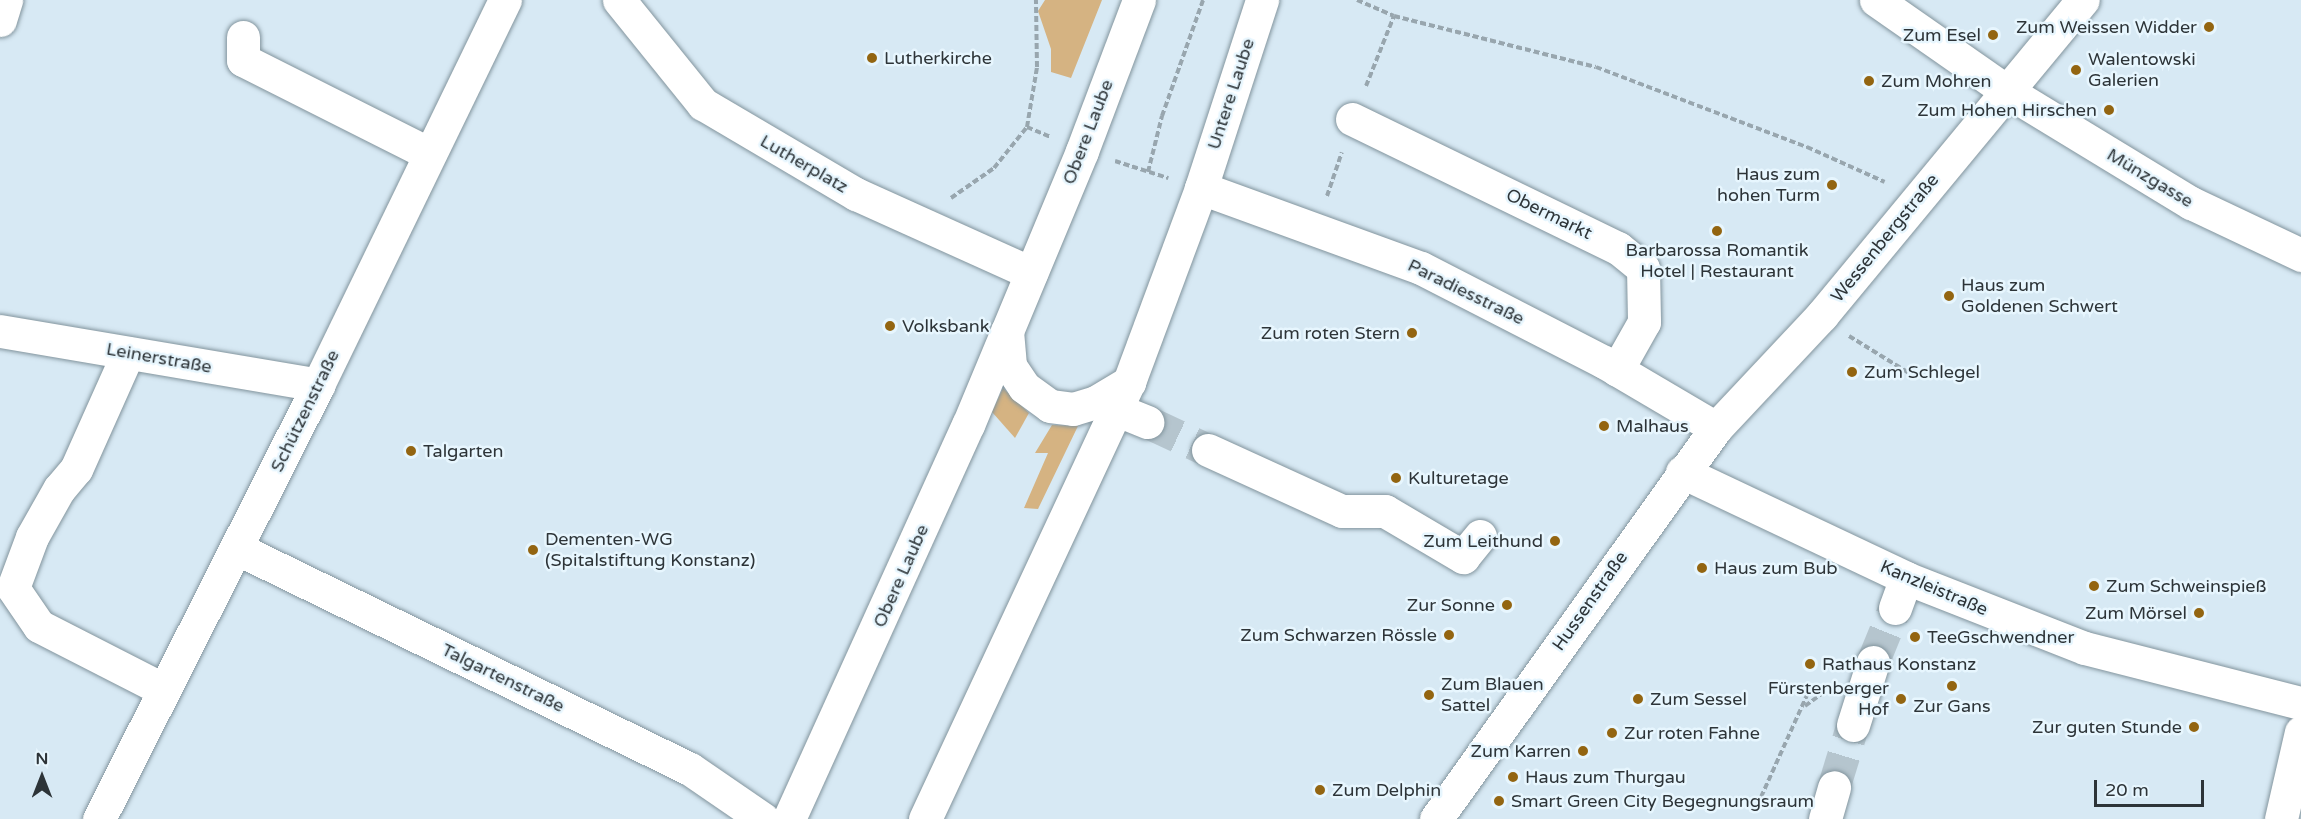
<!DOCTYPE html>
<html>
<head>
<meta charset="utf-8">
<style>
  body { margin:0 }
  #map { position:relative; width:2301px; height:819px; overflow:hidden; background:#d7e9f4; font-family:"Varela Round",sans-serif }
  div>[style] { position:absolute }
  [style*='--x'] { left:calc(var(--x)*1px); top:calc(var(--y)*1px); width:calc(var(--w)*1px); rotate:calc(var(--a)*1deg) }
  .green>* { inset:0; background:#d5b382 }
  .minor-tunnel>* { height:33px; margin-top:-16.5px; transform-origin:0; background:repeating-linear-gradient(90deg,#b5c5ce 0 33px,transparent 0 49px) }
  .path>* { height:4px; margin-top:-2px; transform-origin:0; background:repeating-linear-gradient(90deg,#98a6ae 0 6px,transparent 0 9px) }
  .roads { filter:drop-shadow(0 0 2px #82949d) drop-shadow(0 0 2px #82949d) }
  .minor>* { height:33px; margin:-16.5px; padding:0 16.5px; transform-origin:16.5px; border-radius:16.5px; background:#fff }
  .major>* { height:33px; margin:-16.5px; padding:0 16.5px; transform-origin:16.5px; border-radius:16.5px; background:#fff }
  .dots>* { width:16px; height:16px; translate:-50% -50%; box-sizing:border-box; border:3px solid #e7f6fe; border-radius:50% }
  span { translate:-50% -50%; white-space:nowrap; text-align:center; line-height:1.15; -webkit-text-stroke:5px #e7f6fe; paint-order:stroke }
  .poi-label { font-size:18px; color:#2d3438 }
  .right { translate:-100% -50%; text-align:right }
  .left { translate:0 -50%; text-align:left }
  .street-label { font-size:18px; color:#2d3438 }
  .north { position:absolute; left:12px; top:747px; width:60px; height:60px; -webkit-text-stroke:4px #e7f6fe; paint-order:stroke; rotate:0deg; font-size:16px; font-weight:700; line-height:24px; text-align:center; color:#2d3438 }
  .north::after { content:''; display:block; margin:auto; width:21px; height:27px; background:#2d3438; clip-path:polygon(50% 0,100% 100%,50% 72%,0 100%) }
  .scale { position:absolute; left:2094px; top:780px; width:110px; height:27px; box-sizing:border-box; border:3px solid #2d3438; border-top:0; padding-left:8px; font-size:18px; line-height:21px; white-space:nowrap; color:#2d3438; -webkit-text-stroke:4px #e7f6fe; paint-order:stroke }
</style>
</head>
<body>
<div id="map">
  <div class="green">
    <div style="clip-path:polygon(1045px 0,1102px 0,1071px 78px,1051px 72px,1051px 49px,1038px 11px)"></div>
    <div style="clip-path:polygon(1003px 388px,1029px 413px,1015px 438px,992px 412px)"></div>
    <div style="clip-path:polygon(1052px 425px,1078px 426px,1038px 509px,1024px 508px,1048px 453px,1035px 453px)"></div>
  </div>
  <div class="minor-tunnel">
    <div style="--x:1148;--y:422;--w:66;--a:25"></div>
    <div style="--x:1873;--y:662;--w:58;--a:-67.8"></div>
    <div style="--x:1834;--y:787;--w:65;--a:-73"></div>
  </div>
  <div class="path">
    <div style="--x:1357;--y:0;--w:40;--a:23.4"></div>
    <div style="--x:1394;--y:16;--w:208;--a:14.2"></div>
    <div style="--x:1596;--y:67;--w:226;--a:20.8"></div>
    <div style="--x:1807;--y:147;--w:85;--a:24.2"></div>
    <div style="--x:1366;--y:86;--w:75;--a:-68.2"></div>
    <div style="--x:1027;--y:127;--w:26;--a:23"></div>
    <div style="--x:1115;--y:161;--w:56;--a:17.8"></div>
    <div style="--x:1148;--y:172;--w:58;--a:-76"></div>
    <div style="--x:1162;--y:116;--w:123;--a:-70.5"></div>
    <div style="--x:1327;--y:196;--w:46;--a:-71.2"></div>
    <div style="--x:951;--y:198;--w:52;--a:-34.9"></div>
    <div style="--x:994;--y:168;--w:53;--a:-51.2"></div>
    <div style="--x:1027;--y:127;--w:61;--a:-80.5"></div>
    <div style="--x:1037;--y:67;--w:67;--a:-90.9"></div>
    <div style="--x:1849;--y:336;--w:70;--a:31.7"></div>
    <div style="--x:1805;--y:706;--w:26;--a:-36"></div>
    <div style="--x:1761;--y:797;--w:124;--a:-65.7"></div>
  </div>
  <div class="roads">
    <div class="minor">
      <div style="--x:619;--y:0;--w:134;--a:51.1"></div>
      <div style="--x:703;--y:104;--w:178;--a:30.5"></div>
      <div style="--x:856;--y:194;--w:192;--a:24.3"></div>
      <div style="--x:1876;--y:0;--w:157;--a:34.9"></div>
      <div style="--x:2005;--y:90;--w:218;--a:31.3"></div>
      <div style="--x:2191;--y:203;--w:122;--a:25.3"></div>
      <div style="--x:0;--y:20;--w:21;--a:-73"></div>
      <div style="--x:243;--y:37;--w:23;--a:90"></div>
      <div style="--x:243;--y:60;--w:209;--a:26.7"></div>
      <div style="--x:1352;--y:119;--w:296;--a:25.9"></div>
      <div style="--x:1618;--y:248;--w:32;--a:39"></div>
      <div style="--x:1643;--y:268;--w:54;--a:88.9"></div>
      <div style="--x:1644;--y:322;--w:55;--a:119.4"></div>
      <div style="--x:1201;--y:188;--w:234;--a:20"></div>
      <div style="--x:1421;--y:268;--w:206;--a:27.2"></div>
      <div style="--x:1604;--y:362;--w:130;--a:30.5"></div>
      <div style="--x:0;--y:331;--w:323;--a:9.6"></div>
      <div style="--x:1007;--y:331;--w:35;--a:85"></div>
      <div style="--x:1010;--y:366;--w:25;--a:56"></div>
      <div style="--x:1024;--y:387;--w:32;--a:36"></div>
      <div style="--x:1050;--y:406;--w:23;--a:7"></div>
      <div style="--x:1073;--y:409;--w:24;--a:-17"></div>
      <div style="--x:1096;--y:402;--w:39;--a:-31"></div>
      <div style="--x:128;--y:353;--w:127;--a:114.1"></div>
      <div style="--x:76;--y:469;--w:26;--a:130"></div>
      <div style="--x:59;--y:489;--w:55;--a:119.4"></div>
      <div style="--x:32;--y:537;--w:54;--a:110.4"></div>
      <div style="--x:13;--y:588;--w:46;--a:55.6"></div>
      <div style="--x:39;--y:626;--w:140;--a:27.1"></div>
      <div style="--x:1115;--y:409;--w:35;--a:22"></div>
      <div style="--x:1208;--y:450;--w:147;--a:24.5"></div>
      <div style="--x:1342;--y:511;--w:43;--a:0"></div>
      <div style="--x:1385;--y:511;--w:91;--a:30.5"></div>
      <div style="--x:1463;--y:557;--w:27;--a:-51"></div>
      <div style="--x:1682;--y:472;--w:248;--a:25.3"></div>
      <div style="--x:1906;--y:578;--w:192;--a:21.4"></div>
      <div style="--x:2085;--y:648;--w:223;--a:14.3"></div>
      <div style="--x:236;--y:548;--w:505;--a:25.96"></div>
      <div style="--x:690;--y:769;--w:88;--a:34.4"></div>
      <div style="--x:1895;--y:608;--w:32;--a:-70"></div>
      <div style="--x:1853;--y:725;--w:66;--a:-72.4"></div>
      <div style="--x:99;--y:819;--w:486;--a:-63.2"></div>
      <div style="--x:318;--y:385;--w:428;--a:-64.1"></div>
      <div style="--x:1436;--y:819;--w:481;--a:-54.4"></div>
      <div style="--x:1716;--y:428;--w:155;--a:-46.8"></div>
      <div style="--x:1822;--y:315;--w:409;--a:-50.4"></div>
      <div style="--x:1825;--y:819;--w:33;--a:-74"></div>
      <div style="--x:2281;--y:819;--w:89;--a:-77.1"></div>
    </div>
    <div class="major">
      <div style="--x:789;--y:819;--w:433;--a:-65.6"></div>
      <div style="--x:968;--y:425;--w:297;--a:-67.4"></div>
      <div style="--x:1082;--y:151;--w:161;--a:-69.3"></div>
      <div style="--x:925;--y:819;--w:482;--a:-65"></div>
      <div style="--x:1129;--y:382;--w:207;--a:-69.6"></div>
      <div style="--x:1201;--y:188;--w:198;--a:-72"></div>
    </div>
  </div>
  <div class="dots">
    <div style="left:2209px;top:27px;background:#936511"></div>
    <div style="left:1993px;top:35px;background:#936511"></div>
    <div style="left:872px;top:58px;background:#936511"></div>
    <div style="left:2076px;top:70px;background:#936511"></div>
    <div style="left:1869px;top:81px;background:#936511"></div>
    <div style="left:2109px;top:110px;background:#936511"></div>
    <div style="left:1832px;top:185px;background:#936511"></div>
    <div style="left:1717px;top:231px;background:#936511"></div>
    <div style="left:1949px;top:296px;background:#936511"></div>
    <div style="left:890px;top:326px;background:#936511"></div>
    <div style="left:1412px;top:333px;background:#936511"></div>
    <div style="left:1852px;top:372px;background:#936511"></div>
    <div style="left:1604px;top:426px;background:#936511"></div>
    <div style="left:411px;top:451px;background:#936511"></div>
    <div style="left:1396px;top:478px;background:#936511"></div>
    <div style="left:1555px;top:541px;background:#936511"></div>
    <div style="left:533px;top:550px;background:#936511"></div>
    <div style="left:1702px;top:568px;background:#936511"></div>
    <div style="left:2094px;top:586px;background:#936511"></div>
    <div style="left:1507px;top:605px;background:#936511"></div>
    <div style="left:2199px;top:613px;background:#936511"></div>
    <div style="left:1449px;top:635px;background:#936511"></div>
    <div style="left:1915px;top:637px;background:#936511"></div>
    <div style="left:1810px;top:664px;background:#936511"></div>
    <div style="left:1952px;top:686px;background:#936511"></div>
    <div style="left:1429px;top:695px;background:#936511"></div>
    <div style="left:1638px;top:699px;background:#936511"></div>
    <div style="left:1901px;top:699px;background:#936511"></div>
    <div style="left:2194px;top:727px;background:#936511"></div>
    <div style="left:1612px;top:733px;background:#936511"></div>
    <div style="left:1583px;top:751px;background:#936511"></div>
    <div style="left:1513px;top:777px;background:#936511"></div>
    <div style="left:1320px;top:790px;background:#936511"></div>
    <div style="left:1499px;top:801px;background:#936511"></div>
  </div>
  <div class="poi-label">
    <span class="right" style="left:2197px;top:27px">Zum Weissen Widder</span>
    <span class="right" style="left:1981px;top:35px">Zum Esel</span>
    <span class="left" style="left:884px;top:58px">Lutherkirche</span>
    <span class="left" style="left:2088px;top:70px">Walentowski<br>Galerien</span>
    <span class="left" style="left:1881px;top:81px">Zum Mohren</span>
    <span class="right" style="left:2097px;top:110px">Zum Hohen Hirschen</span>
    <span class="right" style="left:1820px;top:185px">Haus zum<br>hohen Turm</span>
    <span style="left:1717px;top:261px">Barbarossa Romantik<br>Hotel | Restaurant</span>
    <span class="left" style="left:1961px;top:296px">Haus zum<br>Goldenen Schwert</span>
    <span class="left" style="left:902px;top:326px">Volksbank</span>
    <span class="right" style="left:1400px;top:333px">Zum roten Stern</span>
    <span class="left" style="left:1864px;top:372px">Zum Schlegel</span>
    <span class="left" style="left:1616px;top:426px">Malhaus</span>
    <span class="left" style="left:423px;top:451px">Talgarten</span>
    <span class="left" style="left:1408px;top:478px">Kulturetage</span>
    <span class="left" style="left:545px;top:550px">Dementen-WG<br>(Spitalstiftung Konstanz)</span>
    <span class="right" style="left:1543px;top:541px">Zum Leithund</span>
    <span class="left" style="left:1714px;top:568px">Haus zum Bub</span>
    <span class="left" style="left:2106px;top:586px">Zum Schweinspieß</span>
    <span class="right" style="left:1495px;top:605px">Zur Sonne</span>
    <span class="right" style="left:2187px;top:613px">Zum Mörsel</span>
    <span class="right" style="left:1437px;top:635px">Zum Schwarzen Rössle</span>
    <span class="left" style="left:1927px;top:637px">TeeGschwendner</span>
    <span class="left" style="left:1822px;top:664px">Rathaus Konstanz</span>
    <span class="left" style="left:1441px;top:695px">Zum Blauen<br>Sattel</span>
    <span class="right" style="left:1889px;top:699px">Fürstenberger<br>Hof</span>
    <span class="left" style="left:1650px;top:699px">Zum Sessel</span>
    <span style="left:1952px;top:706px">Zur Gans</span>
    <span class="right" style="left:2182px;top:727px">Zur guten Stunde</span>
    <span class="left" style="left:1624px;top:733px">Zur roten Fahne</span>
    <span class="right" style="left:1571px;top:751px">Zum Karren</span>
    <span class="left" style="left:1525px;top:777px">Haus zum Thurgau</span>
    <span class="left" style="left:1332px;top:790px">Zum Delphin</span>
    <span class="left" style="left:1511px;top:801px">Smart Green City Begegnungsraum</span>
  </div>
  <div class="street-label">
    <span style="left:1231px;top:94px;rotate:-72deg">Untere Laube</span>
    <span style="left:1088px;top:132px;rotate:-69deg">Obere Laube</span>
    <span style="left:804px;top:164px;rotate:30deg">Lutherplatz</span>
    <span style="left:2150px;top:178px;rotate:31deg">Münzgasse</span>
    <span style="left:1549px;top:214px;rotate:26deg">Obermarkt</span>
    <span style="left:1885px;top:238px;rotate:-51deg">Wessenbergstraße</span>
    <span style="left:1466px;top:292px;rotate:26deg">Paradiesstraße</span>
    <span style="left:159px;top:358px;rotate:10deg">Leinerstraße</span>
    <span style="left:305px;top:411px;rotate:-64deg">Schützenstraße</span>
    <span style="left:901px;top:576px;rotate:-66deg">Obere Laube</span>
    <span style="left:1934px;top:588px;rotate:23deg">Kanzleistraße</span>
    <span style="left:1590px;top:601px;rotate:-55deg">Hussenstraße</span>
    <span style="left:503px;top:678px;rotate:26deg">Talgartenstraße</span>
  </div>
  <div class="north">N</div>
  <div class="scale">20 m</div>
</div>
</body>
</html>
